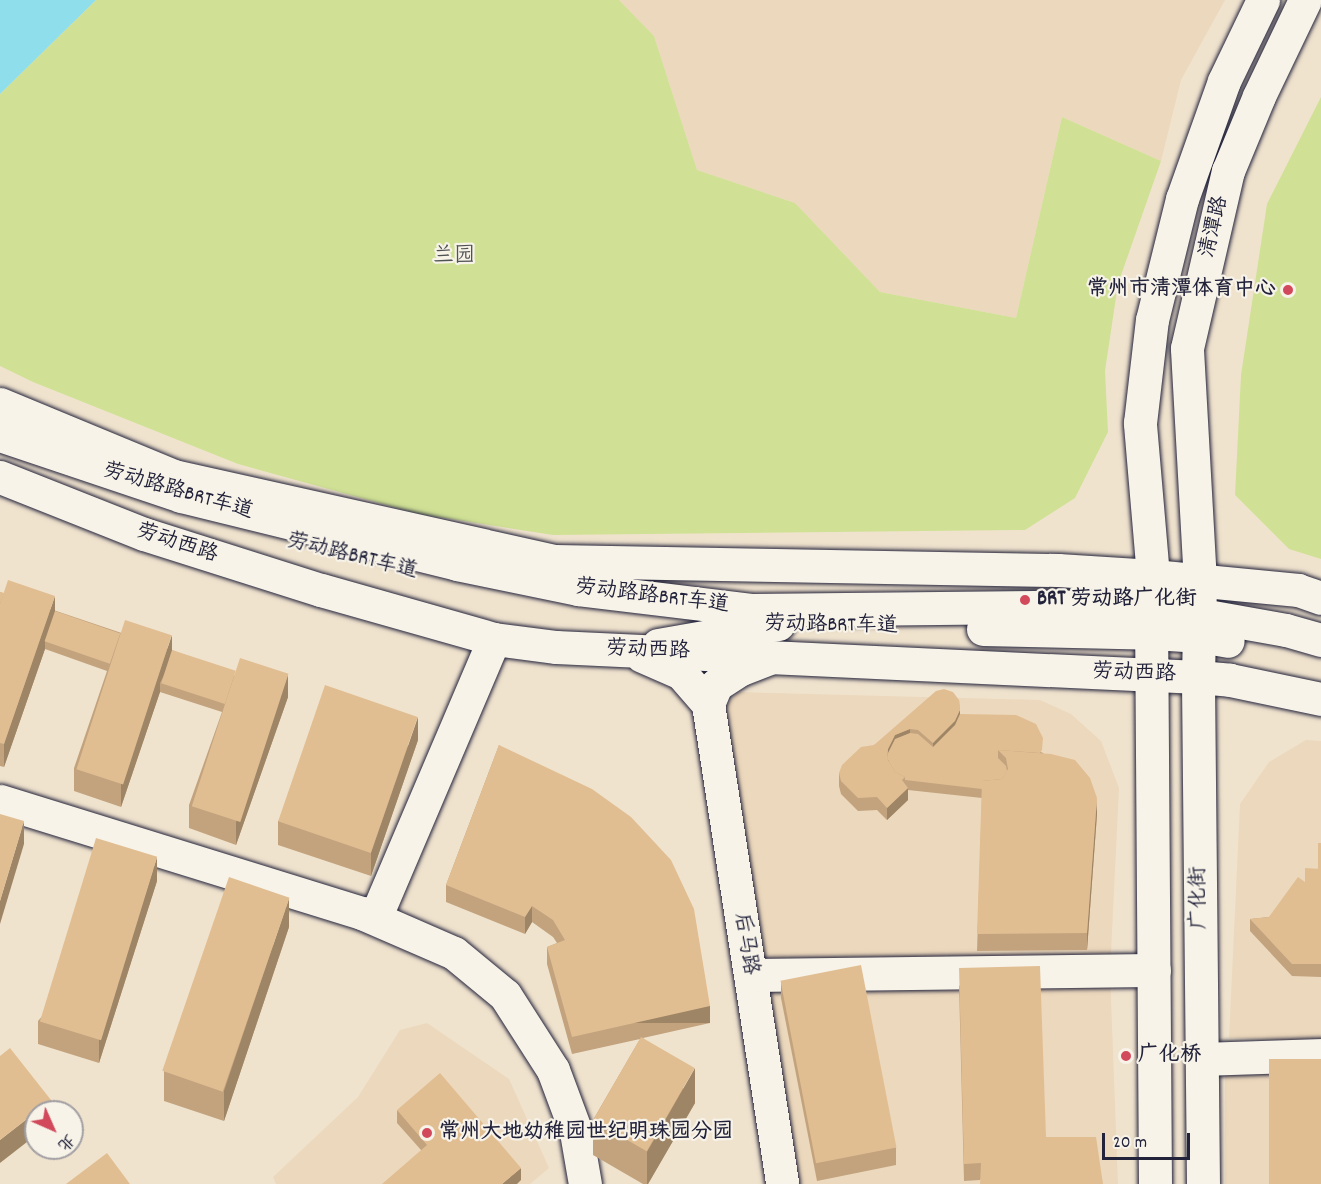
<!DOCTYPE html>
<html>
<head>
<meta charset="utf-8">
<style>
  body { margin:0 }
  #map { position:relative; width:1321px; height:1184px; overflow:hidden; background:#f0e3ce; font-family:Dekko,"LXGW WenKai TC",sans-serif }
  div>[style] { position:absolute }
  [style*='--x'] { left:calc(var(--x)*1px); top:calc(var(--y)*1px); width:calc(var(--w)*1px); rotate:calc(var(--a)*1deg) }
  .built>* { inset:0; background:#ecd8bc; transform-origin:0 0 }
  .green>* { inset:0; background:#d0e195 }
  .water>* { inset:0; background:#8edeeb }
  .roads { filter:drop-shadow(0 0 2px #22223b) drop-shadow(0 0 2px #22223b) }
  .minor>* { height:33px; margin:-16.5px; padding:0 16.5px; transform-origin:16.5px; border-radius:16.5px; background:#f7f3e8 }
  .major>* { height:33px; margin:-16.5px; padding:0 16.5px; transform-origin:16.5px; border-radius:16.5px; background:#f7f3e8 }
  .wall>* { inset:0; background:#c2a37e }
  .shaded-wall>* { inset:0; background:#9e8566; transform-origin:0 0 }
  .building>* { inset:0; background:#e1be92; transform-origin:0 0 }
  .dots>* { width:16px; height:16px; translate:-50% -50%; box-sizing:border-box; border:3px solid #f7f3e8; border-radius:50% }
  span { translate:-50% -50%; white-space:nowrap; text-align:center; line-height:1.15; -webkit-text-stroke:4.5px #f7f3e8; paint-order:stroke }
  .street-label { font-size:21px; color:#22223b }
  .park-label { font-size:21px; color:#4e5252 }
  .poi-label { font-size:21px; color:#22223b; font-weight:700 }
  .right { translate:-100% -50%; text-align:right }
  .left { translate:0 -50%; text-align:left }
  .north { position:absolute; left:24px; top:1100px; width:60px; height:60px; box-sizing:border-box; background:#f7f3e8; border:2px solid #a29fa3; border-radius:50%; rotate:135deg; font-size:16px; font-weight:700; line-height:24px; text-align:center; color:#22223b }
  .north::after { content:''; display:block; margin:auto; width:21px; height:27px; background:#d1495b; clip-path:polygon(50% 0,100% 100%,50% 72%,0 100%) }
  .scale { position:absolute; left:1102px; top:1133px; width:88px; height:27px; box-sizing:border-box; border:3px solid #22223b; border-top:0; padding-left:8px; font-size:18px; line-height:21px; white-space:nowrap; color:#22223b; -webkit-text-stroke:4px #f7f3e8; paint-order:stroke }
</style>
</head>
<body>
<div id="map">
  <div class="built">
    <div style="clip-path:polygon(619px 0,1225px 0,1181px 80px,1161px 161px,1062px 117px,1016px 318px,880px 292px,795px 203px,697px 170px,654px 36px)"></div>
    <div style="clip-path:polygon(738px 692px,1040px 700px,1071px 714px,1101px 741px,1119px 788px,1110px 973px,1118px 1184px,796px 1184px,715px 718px)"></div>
    <div style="clip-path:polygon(1306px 740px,1321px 741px,1321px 1042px,1229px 1038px,1240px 804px,1269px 762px)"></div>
    <div style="clip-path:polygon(427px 1023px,509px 1079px,549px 1168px,530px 1184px,276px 1184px,273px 1177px,358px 1097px,400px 1030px)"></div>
    <div style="left:1225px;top:1071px;width:96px;height:113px"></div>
  </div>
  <div class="green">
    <div style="clip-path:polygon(96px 0,619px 0,654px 36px,697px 170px,795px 203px,880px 292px,1016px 318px,1062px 117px,1161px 161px,1118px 284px,1105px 371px,1108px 432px,1075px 498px,1025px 530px,553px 535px,419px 514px,238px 464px,33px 382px,0 366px,0 94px)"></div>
    <div style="clip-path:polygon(1321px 97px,1321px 559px,1289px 549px,1235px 495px,1241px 375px,1267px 204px)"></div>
  </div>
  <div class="water">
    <div style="clip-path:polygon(0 0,96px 0,0 94px)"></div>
  </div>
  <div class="roads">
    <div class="minor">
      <div style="--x:0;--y:435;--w:191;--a:18.6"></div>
      <div style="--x:181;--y:496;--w:284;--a:13.8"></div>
      <div style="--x:457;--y:564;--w:124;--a:11.7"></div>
      <div style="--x:578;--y:589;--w:174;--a:6.9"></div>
      <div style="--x:751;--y:610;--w:400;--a:-0.6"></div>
      <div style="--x:1151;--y:606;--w:137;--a:10.1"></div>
      <div style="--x:1286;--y:630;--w:36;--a:16"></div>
      <div style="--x:983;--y:629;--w:170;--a:1.3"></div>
      <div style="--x:1153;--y:633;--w:47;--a:3.7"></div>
      <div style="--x:1200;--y:636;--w:28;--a:10"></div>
      <div style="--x:658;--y:645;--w:122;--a:-9.9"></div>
      <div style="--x:708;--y:704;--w:486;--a:81.2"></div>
      <div style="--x:0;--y:801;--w:379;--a:17.2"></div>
      <div style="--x:362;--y:913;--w:100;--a:23.5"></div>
      <div style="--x:454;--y:953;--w:66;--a:39.5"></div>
      <div style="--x:505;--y:995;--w:89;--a:57.4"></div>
      <div style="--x:553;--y:1070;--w:66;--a:69.6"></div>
      <div style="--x:576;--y:1132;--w:53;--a:80.2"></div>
      <div style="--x:375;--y:918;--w:303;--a:-66.9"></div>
      <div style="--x:750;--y:975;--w:404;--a:-0.7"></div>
      <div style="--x:1202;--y:1059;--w:119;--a:-1.9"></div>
    </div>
    <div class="major">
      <div style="--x:0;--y:404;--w:188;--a:22.5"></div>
      <div style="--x:174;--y:476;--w:390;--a:12.6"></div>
      <div style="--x:555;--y:561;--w:503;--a:1.03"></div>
      <div style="--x:1058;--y:570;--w:95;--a:3.6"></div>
      <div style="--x:1153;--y:576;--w:146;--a:5.5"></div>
      <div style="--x:1298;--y:590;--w:24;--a:19"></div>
      <div style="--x:0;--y:477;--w:155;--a:21.6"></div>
      <div style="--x:144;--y:534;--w:186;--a:17.6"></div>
      <div style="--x:321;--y:590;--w:180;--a:15.8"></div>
      <div style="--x:494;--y:639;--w:63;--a:7.4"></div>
      <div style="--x:556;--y:647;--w:643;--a:2.68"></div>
      <div style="--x:1198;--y:677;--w:32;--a:5"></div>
      <div style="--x:1230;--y:680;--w:93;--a:11.8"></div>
      <div style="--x:642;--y:656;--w:43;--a:23.6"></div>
      <div style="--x:681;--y:673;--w:41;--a:48.9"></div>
      <div style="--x:708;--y:704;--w:21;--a:-67"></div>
      <div style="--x:716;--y:685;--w:30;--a:-33"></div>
      <div style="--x:741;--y:669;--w:31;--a:-21"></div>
      <div style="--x:1155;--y:1184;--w:578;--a:-90.4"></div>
      <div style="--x:1151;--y:606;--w:30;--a:-86"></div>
      <div style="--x:1153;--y:576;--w:154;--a:-94.9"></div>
      <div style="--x:1140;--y:423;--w:104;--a:-83.4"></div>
      <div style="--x:1152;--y:320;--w:125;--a:-76.1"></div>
      <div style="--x:1182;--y:199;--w:125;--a:-70.4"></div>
      <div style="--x:1224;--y:81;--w:90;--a:-64.3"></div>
      <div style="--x:1203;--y:1184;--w:507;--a:-90.57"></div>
      <div style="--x:1198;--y:677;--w:95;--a:-88.8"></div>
      <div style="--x:1200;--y:582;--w:234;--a:-93.2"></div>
      <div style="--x:1187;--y:348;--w:182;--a:-77"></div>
      <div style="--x:1228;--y:171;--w:81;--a:-67.5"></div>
      <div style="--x:1259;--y:96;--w:106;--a:-64.4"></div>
    </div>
  </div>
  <div class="wall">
    <div style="clip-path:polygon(0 592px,172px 650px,288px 697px,236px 845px,189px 828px,189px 805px,222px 712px,160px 692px,121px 807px,74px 791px,74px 768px,107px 671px,45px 649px,4px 767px,0 766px)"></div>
    <div style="clip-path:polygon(959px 700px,960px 714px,1043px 753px,1097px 814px,1087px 950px,977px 951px,982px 798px,908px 790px,908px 800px,887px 820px,877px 810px,858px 811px,841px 794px,839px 786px,839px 773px,874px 745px)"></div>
    <div style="clip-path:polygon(418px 740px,371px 876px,278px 845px,278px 821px)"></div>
    <div style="clip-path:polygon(499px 745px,710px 1023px,643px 1038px,695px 1103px,648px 1184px,643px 1184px,593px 1155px,593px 1120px,640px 1039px,572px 1054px,547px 964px,547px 947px,557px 943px,553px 937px,532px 922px,525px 934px,446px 902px,446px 885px)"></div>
    <div style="clip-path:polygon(1321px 843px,1321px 977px,1292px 976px,1250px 931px,1250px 919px,1269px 917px,1305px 882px,1319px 869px)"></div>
    <div style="clip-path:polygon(157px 881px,99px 1063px,38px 1044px,38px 1021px)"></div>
    <div style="clip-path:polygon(289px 927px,224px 1121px,164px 1101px,164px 1071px)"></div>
    <div style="clip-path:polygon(781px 981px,896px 1148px,896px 1165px,817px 1181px,781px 998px)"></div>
    <div style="clip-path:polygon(959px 985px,1046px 1137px,980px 1180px,964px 1181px)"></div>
    <div style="clip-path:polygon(397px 1110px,521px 1180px,421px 1150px,397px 1123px)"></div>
  </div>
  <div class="shaded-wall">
    <div style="clip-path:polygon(55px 596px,55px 619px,45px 641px,45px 649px,4px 767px,4px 744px)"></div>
    <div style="clip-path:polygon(172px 635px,172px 659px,160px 683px,160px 692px,121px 807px,121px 784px)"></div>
    <div style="clip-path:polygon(288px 674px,288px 697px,236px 845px,236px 822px)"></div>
    <div style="clip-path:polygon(960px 710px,960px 723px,933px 756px,933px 743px)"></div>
    <div style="clip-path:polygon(418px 717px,418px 740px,371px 876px,371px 853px)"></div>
    <div style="clip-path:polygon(910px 729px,910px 742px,888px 763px,888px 749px,895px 735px)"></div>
    <div style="clip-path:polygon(908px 788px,908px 800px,887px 820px,887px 808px)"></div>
    <div style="clip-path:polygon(1097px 798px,1097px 814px,1087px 950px,1087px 933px)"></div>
    <div style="clip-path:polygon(24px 821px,24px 844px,0 924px,0 901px)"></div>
    <div style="clip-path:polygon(157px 857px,157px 881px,99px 1063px,99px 1040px)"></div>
    <div style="clip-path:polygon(289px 898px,289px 927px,224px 1121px,224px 1091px)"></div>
    <div style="clip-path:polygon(532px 906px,532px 922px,525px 934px,525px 917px)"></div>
    <div style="left:710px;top:1006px;width:17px;height:141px;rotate:90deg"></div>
    <div style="clip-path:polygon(695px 1068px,695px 1103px,648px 1184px,647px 1184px,647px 1152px)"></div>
    <div style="clip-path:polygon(51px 1100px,51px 1112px,36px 1112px)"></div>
    <div style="clip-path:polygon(36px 1112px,36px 1135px,0 1163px,0 1140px)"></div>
    <div style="clip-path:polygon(521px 1168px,521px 1180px,517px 1184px,502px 1184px)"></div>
  </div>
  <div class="building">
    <div style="clip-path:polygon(8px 580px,55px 596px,4px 744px,0 743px,0 604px)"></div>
    <div style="clip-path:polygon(0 592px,4px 593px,0 604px)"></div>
    <div style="left:55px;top:611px;width:69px;height:32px;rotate:19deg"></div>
    <div style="left:125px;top:620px;width:49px;height:157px;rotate:18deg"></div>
    <div style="left:172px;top:650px;width:67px;height:35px;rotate:18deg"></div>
    <div style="left:240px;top:658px;width:51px;height:156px;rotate:18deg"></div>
    <div style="left:325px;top:685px;width:98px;height:144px;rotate:19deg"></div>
    <div style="clip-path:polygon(944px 689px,953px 692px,959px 700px,960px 710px,955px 721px,933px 743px,918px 730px,910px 729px,895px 735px,888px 749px,887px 758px,895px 772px,905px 777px,902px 780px,908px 788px,887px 808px,877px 797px,858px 798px,841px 781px,839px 773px,842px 765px,861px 747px,874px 745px,936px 691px)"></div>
    <div style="clip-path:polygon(960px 714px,1016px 715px,1036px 724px,1043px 738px,1042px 750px,1040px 753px,998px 750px,998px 758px,1006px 766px,1007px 771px,1002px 779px,982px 781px,982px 789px,905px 780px,905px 777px,895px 772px,887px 758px,888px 753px,895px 739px,910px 733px,918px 734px,933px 747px,955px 725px)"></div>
    <div style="clip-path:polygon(499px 745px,592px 789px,631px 817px,671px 860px,694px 909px,710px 1006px,572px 1037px,547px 947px,565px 940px,553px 920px,532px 906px,525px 917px,446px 885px)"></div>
    <div style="clip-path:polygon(998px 750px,1051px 754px,1075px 760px,1090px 778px,1097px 798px,1087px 933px,977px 934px,982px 781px,1002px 779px,1008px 769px,1006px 758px)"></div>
    <div style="clip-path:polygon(0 814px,24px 821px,0 901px)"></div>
    <div style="left:96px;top:838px;width:64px;height:192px;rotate:17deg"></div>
    <div style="left:1321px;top:843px;width:26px;height:3px;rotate:90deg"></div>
    <div style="clip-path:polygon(1305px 868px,1321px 869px,1321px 964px,1292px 964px,1250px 919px,1269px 917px,1298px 877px,1305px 882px)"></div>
    <div style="left:229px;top:877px;width:64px;height:205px;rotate:19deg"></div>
    <div style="left:861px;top:965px;width:186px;height:82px;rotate:79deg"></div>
    <div style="clip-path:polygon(1040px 966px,1046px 1137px,1096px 1137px,1103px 1184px,980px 1184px,981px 1163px,964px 1164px,959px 968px)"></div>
    <div style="left:641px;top:1037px;width:62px;height:96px;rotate:30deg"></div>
    <div style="clip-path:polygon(10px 1048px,51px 1100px,0 1140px,0 1056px)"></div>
    <div style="left:1321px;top:1059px;width:125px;height:52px;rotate:90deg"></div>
    <div style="clip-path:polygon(440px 1073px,521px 1168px,502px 1184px,382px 1184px,427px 1145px,397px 1110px)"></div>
    <div style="clip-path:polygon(107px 1153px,130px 1184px,66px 1184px)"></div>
  </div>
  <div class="dots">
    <div style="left:1288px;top:290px;background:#d1495b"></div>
    <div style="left:1025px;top:600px;background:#d1495b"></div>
    <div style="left:1126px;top:1056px;background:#d1495b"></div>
    <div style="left:427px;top:1133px;background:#d1495b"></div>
  </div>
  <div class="street-label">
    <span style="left:1215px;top:227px;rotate:-77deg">清潭路</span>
    <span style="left:178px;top:492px;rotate:16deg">劳动路路BRT车道</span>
    <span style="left:177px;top:544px;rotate:18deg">劳动西路</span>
    <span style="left:352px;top:557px;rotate:14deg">劳动路BRT车道</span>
    <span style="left:652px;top:597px;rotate:7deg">劳动路路BRT车道</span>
    <span style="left:831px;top:626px;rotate:1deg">劳动路BRT车道</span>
    <span style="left:648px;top:651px;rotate:2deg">劳动西路</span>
    <span style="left:1134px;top:674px;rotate:2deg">劳动西路</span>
    <span style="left:1200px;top:898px;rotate:-91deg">广化街</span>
    <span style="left:745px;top:944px;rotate:81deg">后马路</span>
  </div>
  <div class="park-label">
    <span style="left:454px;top:257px">兰园</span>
  </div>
  <div class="poi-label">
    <span class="right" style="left:1276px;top:290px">常州市清潭体育中心</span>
    <span class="left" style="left:1037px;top:600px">BRT 劳动路广化街</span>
    <span class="left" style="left:1138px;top:1056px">广化桥</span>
    <span class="left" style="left:439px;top:1133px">常州大地幼稚园世纪明珠园分园</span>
  </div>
  <div class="north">北</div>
  <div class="scale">20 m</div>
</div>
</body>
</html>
